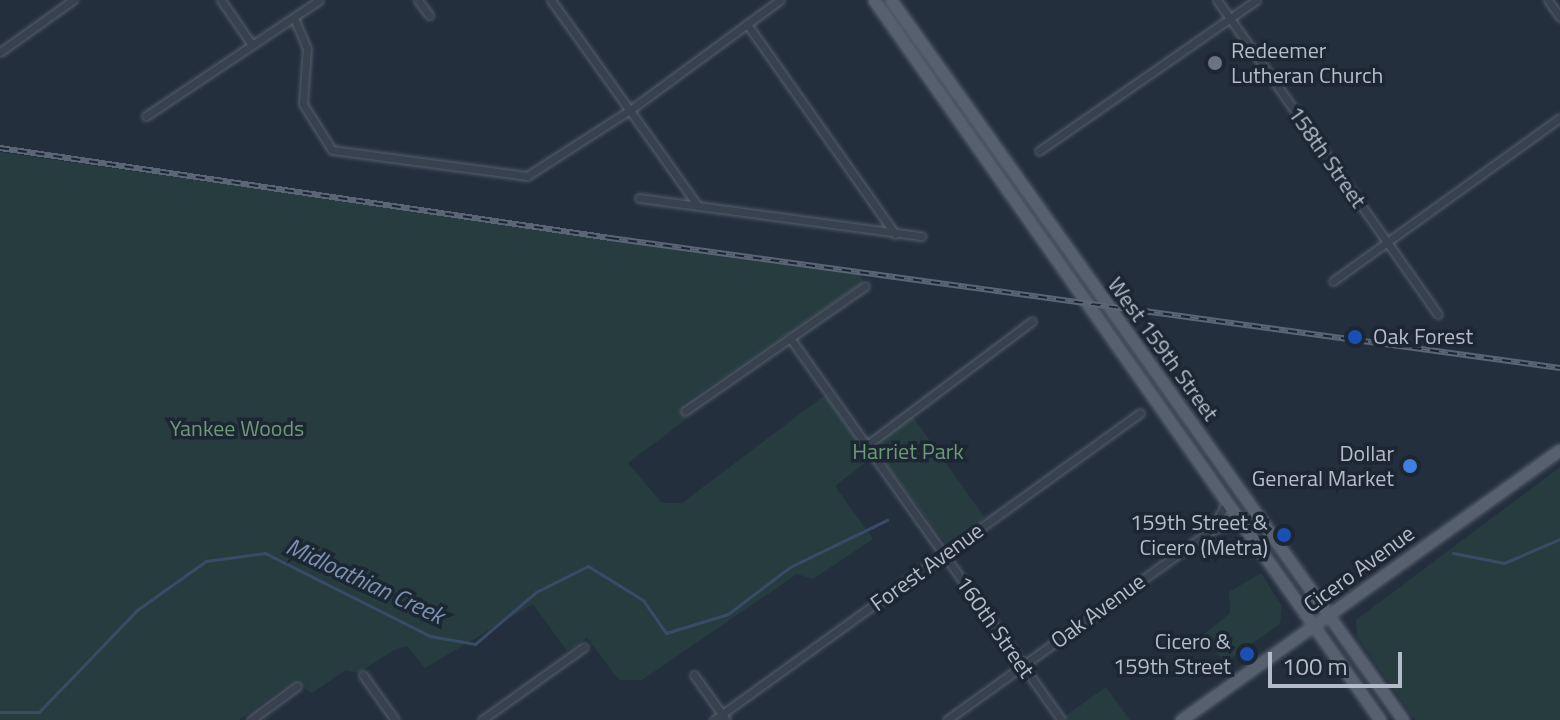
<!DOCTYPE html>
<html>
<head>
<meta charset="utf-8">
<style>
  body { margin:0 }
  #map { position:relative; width:1560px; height:720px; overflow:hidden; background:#242f3e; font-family:"Titillium Web",sans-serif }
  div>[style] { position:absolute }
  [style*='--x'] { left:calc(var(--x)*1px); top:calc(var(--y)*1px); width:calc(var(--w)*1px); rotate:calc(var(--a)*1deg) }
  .green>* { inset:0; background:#263c3f }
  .stream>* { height:3px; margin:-1.5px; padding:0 1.5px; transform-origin:1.5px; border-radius:1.5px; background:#394c67 }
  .roads { filter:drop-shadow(0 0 2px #565f6c) drop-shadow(0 0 2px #565f6c) }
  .minor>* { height:7px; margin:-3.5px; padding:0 3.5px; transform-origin:3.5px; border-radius:3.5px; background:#38414e }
  .primary>* { height:11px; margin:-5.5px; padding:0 5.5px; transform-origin:5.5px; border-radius:5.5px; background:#56606e }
  .rail>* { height:6px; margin-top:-3px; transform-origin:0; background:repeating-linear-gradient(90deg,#1d2633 0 9px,#5a6575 0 18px); box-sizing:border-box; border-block:2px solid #5a6575 }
  .dots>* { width:22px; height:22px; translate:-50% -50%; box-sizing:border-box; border:4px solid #1d2633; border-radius:50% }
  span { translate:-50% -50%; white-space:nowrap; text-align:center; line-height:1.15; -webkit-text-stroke:7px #1d2633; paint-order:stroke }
  .poi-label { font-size:22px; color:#b4bcc9 }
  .left { translate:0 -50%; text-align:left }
  .right { translate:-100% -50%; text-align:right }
  .street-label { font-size:22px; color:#b4bcc9 }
  .park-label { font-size:22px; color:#6b9a76 }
  .water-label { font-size:24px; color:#7c92b1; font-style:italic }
  .scale { position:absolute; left:1268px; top:652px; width:134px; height:36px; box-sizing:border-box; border:4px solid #b4bcc9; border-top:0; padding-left:10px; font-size:24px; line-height:28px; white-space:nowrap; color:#b4bcc9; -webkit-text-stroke:6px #1d2633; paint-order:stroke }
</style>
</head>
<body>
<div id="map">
  <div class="green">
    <div style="clip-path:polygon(0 152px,861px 274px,863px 282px,683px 404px,688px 418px,628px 463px,662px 503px,682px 503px,825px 395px,870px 459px,835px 486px,873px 539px,813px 579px,797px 574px,642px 680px,619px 680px,587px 638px,567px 651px,533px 604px,425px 668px,407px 646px,394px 650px,358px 673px,346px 670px,312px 693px,293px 681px,239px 720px,0 720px)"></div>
    <div style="clip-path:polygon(911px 414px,985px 518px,946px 544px,876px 451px,876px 442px)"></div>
    <div style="clip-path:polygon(1560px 467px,1560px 720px,1415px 720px,1357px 637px,1356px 620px)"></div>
    <div style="clip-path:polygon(1261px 573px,1282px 606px,1280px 624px,1224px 663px,1204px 634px,1230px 613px,1229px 592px)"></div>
    <div style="clip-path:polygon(1106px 687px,1130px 720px,1069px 720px,1065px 716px)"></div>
  </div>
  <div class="stream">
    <div style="--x:1453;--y:553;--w:52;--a:11.1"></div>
    <div style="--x:1504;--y:563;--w:61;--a:-23.2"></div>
    <div style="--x:0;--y:712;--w:39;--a:0"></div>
    <div style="--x:39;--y:712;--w:141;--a:-46.1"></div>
    <div style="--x:137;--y:610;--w:85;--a:-35.4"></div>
    <div style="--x:206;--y:561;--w:60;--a:-7.7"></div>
    <div style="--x:265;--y:553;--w:185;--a:26.7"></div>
    <div style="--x:430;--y:636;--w:46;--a:10.1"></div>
    <div style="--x:475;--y:644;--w:80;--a:-40.4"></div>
    <div style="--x:536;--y:592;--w:58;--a:-26.6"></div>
    <div style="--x:588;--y:566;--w:65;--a:31.7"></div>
    <div style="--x:643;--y:600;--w:40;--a:55.1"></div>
    <div style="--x:666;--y:633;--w:65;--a:-17"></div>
    <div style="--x:728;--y:614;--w:78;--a:-37.2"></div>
    <div style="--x:790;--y:567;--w:108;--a:-25.9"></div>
  </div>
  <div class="roads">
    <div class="minor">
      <div style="--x:221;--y:0;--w:55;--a:55.4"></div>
      <div style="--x:418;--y:0;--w:19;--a:54"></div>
      <div style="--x:551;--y:0;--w:253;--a:54.5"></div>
      <div style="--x:1217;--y:0;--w:384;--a:54.9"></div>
      <div style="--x:1548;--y:0;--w:21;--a:55"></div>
      <div style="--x:294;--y:18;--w:33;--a:67"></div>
      <div style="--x:307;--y:48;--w:56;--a:94.1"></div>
      <div style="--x:303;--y:104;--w:54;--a:57.8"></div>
      <div style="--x:332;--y:150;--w:197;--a:7.6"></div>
      <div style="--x:527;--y:176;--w:122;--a:-32.7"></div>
      <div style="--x:630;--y:110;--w:186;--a:-36.3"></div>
      <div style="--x:747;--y:24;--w:257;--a:54.8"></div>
      <div style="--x:0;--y:52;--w:90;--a:-35.5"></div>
      <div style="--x:146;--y:116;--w:208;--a:-33.8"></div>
      <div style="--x:1039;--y:151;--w:264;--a:-34.8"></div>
      <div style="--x:639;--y:198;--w:285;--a:7.7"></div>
      <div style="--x:1333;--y:281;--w:279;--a:-35.7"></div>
      <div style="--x:790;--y:338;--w:468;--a:54.6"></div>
      <div style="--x:685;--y:411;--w:219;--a:-34.8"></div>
      <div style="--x:867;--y:445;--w:206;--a:-36.9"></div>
      <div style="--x:1211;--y:530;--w:30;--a:-60"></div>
      <div style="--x:363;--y:675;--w:55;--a:54.6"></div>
      <div style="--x:694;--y:675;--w:55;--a:54.6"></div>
      <div style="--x:251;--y:720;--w:57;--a:-36.5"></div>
      <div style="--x:482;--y:720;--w:125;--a:-35.6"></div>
      <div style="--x:714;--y:720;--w:525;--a:-35.78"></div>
      <div style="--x:947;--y:720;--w:325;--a:-35.7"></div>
      <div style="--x:1211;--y:530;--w:29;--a:-16"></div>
    </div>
    <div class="primary">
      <div style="--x:874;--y:0;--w:880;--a:54.9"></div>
      <div style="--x:891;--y:0;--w:883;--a:54.58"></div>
      <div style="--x:1181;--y:720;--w:465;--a:-35.5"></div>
    </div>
  </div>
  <div class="rail">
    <div style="--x:0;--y:148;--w:617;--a:8.39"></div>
    <div style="--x:610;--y:238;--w:959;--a:7.79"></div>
  </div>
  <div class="dots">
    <div style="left:1215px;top:63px;background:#6b7280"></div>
    <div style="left:1355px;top:337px;background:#1a4fb4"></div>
    <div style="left:1410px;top:466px;background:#3f7fe0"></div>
    <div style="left:1284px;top:535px;background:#1a4fb4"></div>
    <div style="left:1247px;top:654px;background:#1a4fb4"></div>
  </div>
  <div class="poi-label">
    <span class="left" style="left:1231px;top:63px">Redeemer<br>Lutheran Church</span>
    <span class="left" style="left:1373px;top:337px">Oak Forest</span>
    <span class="right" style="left:1394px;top:466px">Dollar<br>General Market</span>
    <span class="right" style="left:1268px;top:535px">159th Street &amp;<br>Cicero (Metra)</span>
    <span class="right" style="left:1231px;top:654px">Cicero &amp;<br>159th Street</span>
  </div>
  <div class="street-label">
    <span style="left:1327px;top:157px;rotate:55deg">158th Street</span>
    <span style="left:1163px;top:349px;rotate:54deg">West 159th Street</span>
    <span style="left:927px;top:567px;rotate:-36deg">Forest Avenue</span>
    <span style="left:1359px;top:569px;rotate:-36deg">Cicero Avenue</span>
    <span style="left:1098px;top:611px;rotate:-36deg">Oak Avenue</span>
    <span style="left:995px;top:627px;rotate:55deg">160th Street</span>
  </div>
  <div class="park-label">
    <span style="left:237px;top:429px">Yankee Woods</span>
    <span style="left:908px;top:452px">Harriet Park</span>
  </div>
  <div class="water-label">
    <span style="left:365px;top:581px;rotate:25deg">Midloathian Creek</span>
  </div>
  <div class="scale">100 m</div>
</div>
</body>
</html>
